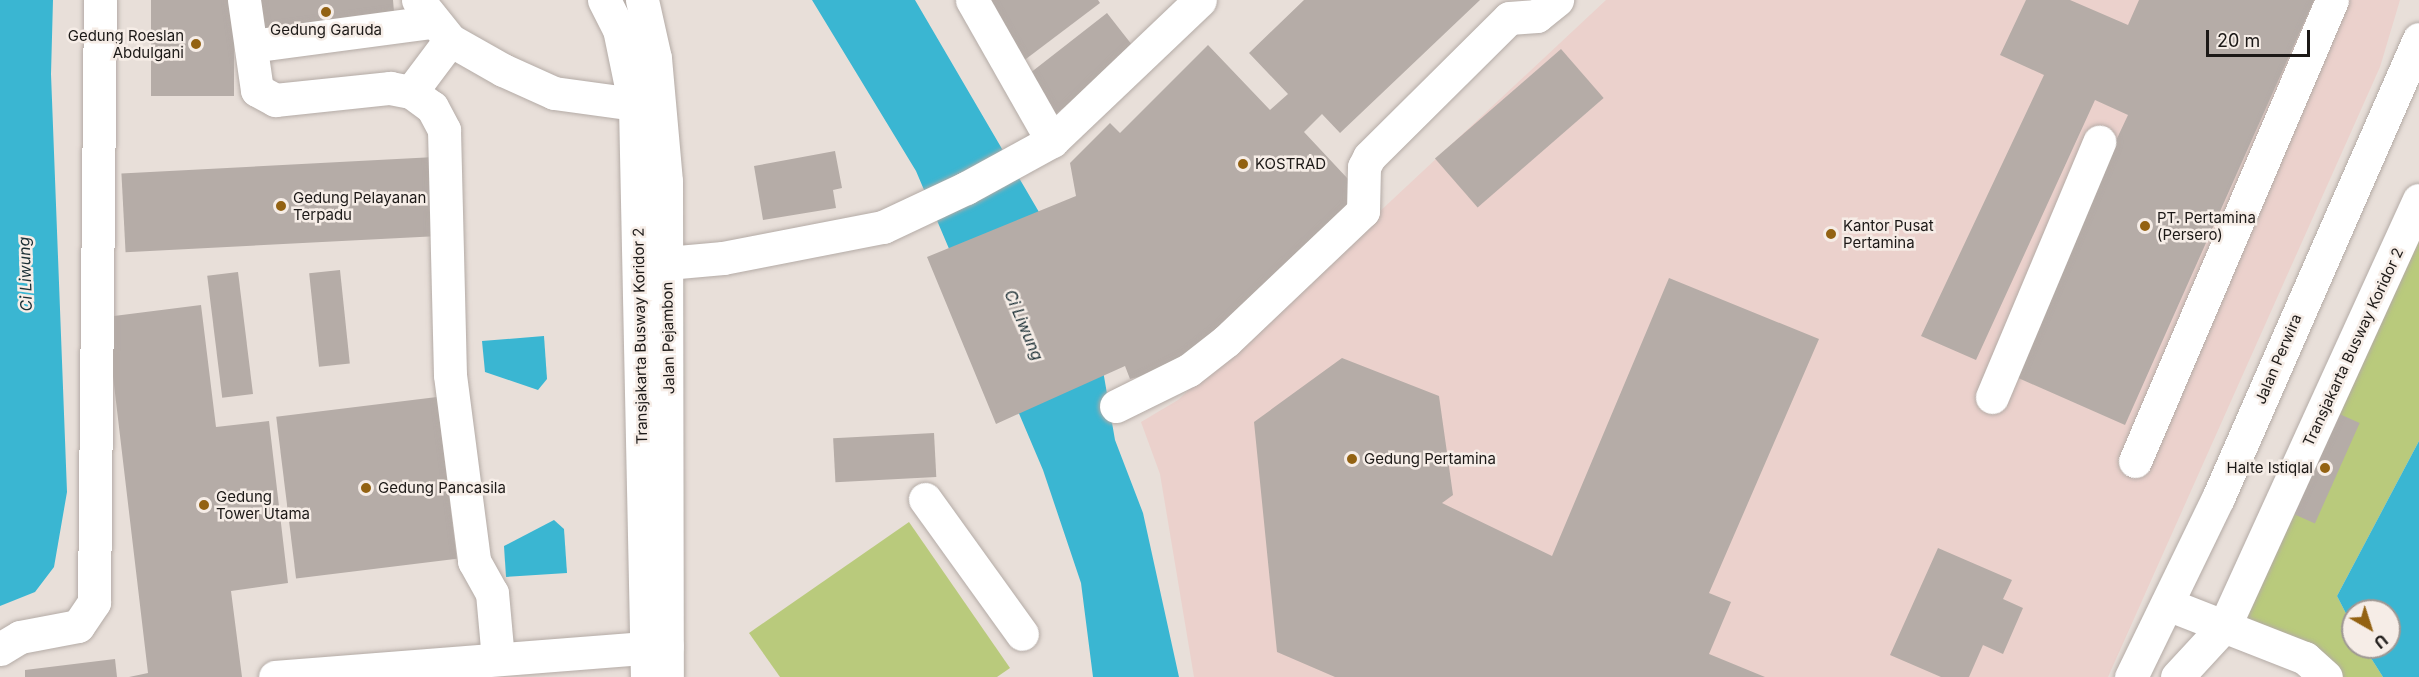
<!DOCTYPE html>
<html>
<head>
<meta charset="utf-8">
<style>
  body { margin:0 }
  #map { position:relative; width:2419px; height:677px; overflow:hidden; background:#e8dfd9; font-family:Inter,sans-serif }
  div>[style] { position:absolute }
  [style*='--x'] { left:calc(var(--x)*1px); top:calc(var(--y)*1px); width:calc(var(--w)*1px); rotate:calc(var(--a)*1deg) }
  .commercial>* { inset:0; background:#ebd1cc }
  .green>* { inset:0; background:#b9ca7c }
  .water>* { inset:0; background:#3ab6d2 }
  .building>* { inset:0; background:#b5aca7; transform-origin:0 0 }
  .roads { filter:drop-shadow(0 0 2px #b4aba6) drop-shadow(0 0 2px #b4aba6) }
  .minor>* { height:33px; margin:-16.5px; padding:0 16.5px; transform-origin:16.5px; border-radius:16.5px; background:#fff }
  .major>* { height:33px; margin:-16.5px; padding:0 16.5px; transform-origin:16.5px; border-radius:16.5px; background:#fff }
  .dots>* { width:16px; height:16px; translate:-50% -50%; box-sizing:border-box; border:3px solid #f6ede7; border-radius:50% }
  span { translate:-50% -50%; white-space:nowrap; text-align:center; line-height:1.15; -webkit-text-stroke:5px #f6ede7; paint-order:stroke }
  .poi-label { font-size:15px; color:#1c1917 }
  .right { translate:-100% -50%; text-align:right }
  .left { translate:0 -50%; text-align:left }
  .street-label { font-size:15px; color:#1c1917 }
  .water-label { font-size:16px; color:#1b2f35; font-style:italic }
  .north { position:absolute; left:2341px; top:599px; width:60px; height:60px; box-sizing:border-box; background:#f6ede7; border:2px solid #9f9894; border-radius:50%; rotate:141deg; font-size:16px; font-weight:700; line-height:24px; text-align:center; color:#1c1917 }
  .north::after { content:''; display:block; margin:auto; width:21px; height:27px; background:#936212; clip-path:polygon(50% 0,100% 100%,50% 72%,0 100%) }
  .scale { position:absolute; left:2206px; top:30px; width:104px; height:27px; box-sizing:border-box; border:3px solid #1c1917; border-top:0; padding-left:8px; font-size:18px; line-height:21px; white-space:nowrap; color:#1c1917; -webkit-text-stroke:4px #f6ede7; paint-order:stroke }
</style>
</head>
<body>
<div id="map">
  <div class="commercial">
    <div style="clip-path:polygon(1606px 0,2400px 0,2380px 67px,2108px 677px,1194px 677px,1160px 474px,1141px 422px,1178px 400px)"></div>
  </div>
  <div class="green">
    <div style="clip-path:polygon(2419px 200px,2419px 441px,2337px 596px,2353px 627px,2353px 647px,2364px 647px,2383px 677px,2326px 677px,2225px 625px)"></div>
    <div style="clip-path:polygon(909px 522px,1010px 668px,997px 677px,780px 677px,749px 633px)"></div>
  </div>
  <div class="water">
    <div style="clip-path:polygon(0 0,53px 0,51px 74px,67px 492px,54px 567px,35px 592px,0 606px)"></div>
    <div style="clip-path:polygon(812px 0,915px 0,1091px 301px,1115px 440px,1143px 513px,1179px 677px,1093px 677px,1081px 583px,1043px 470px,916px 171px)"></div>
    <div style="clip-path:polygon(544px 336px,547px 379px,538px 390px,485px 372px,482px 341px)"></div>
    <div style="clip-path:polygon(2419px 441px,2419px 677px,2383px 677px,2364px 647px,2389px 647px,2389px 611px,2353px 611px,2353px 627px,2337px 596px)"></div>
    <div style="clip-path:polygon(554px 520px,564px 529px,567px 573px,506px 577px,504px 546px)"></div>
  </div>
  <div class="building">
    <div style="left:151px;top:0;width:83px;height:96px"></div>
    <div style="clip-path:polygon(257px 0,393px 0,395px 24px,260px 37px)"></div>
    <div style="clip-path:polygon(981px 0,1098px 0,1100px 3px,1014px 68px)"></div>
    <div style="clip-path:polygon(1304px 0,1480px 0,1340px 133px,1322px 114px,1304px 132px,1363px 195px,1189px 364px,1130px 379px,1125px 366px,996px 424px,927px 257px,1076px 196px,1070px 163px,1110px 123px,1120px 133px,1208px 45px,1270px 110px,1288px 94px,1249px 53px)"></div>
    <div style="clip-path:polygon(2026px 0,2070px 0,2128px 25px,2139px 0,2314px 0,2125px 425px,2007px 373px,2128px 115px,2095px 100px,1976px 360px,1921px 336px,2044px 75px,2000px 55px)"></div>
    <div style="left:1107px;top:13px;width:48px;height:106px;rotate:52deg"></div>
    <div style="left:1561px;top:49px;width:65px;height:167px;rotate:49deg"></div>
    <div style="clip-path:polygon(835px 151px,842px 188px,833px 190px,836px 208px,763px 220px,754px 166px)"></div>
    <div style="left:435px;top:157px;width:79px;height:314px;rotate:87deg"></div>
    <div style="left:340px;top:270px;width:94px;height:31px;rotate:84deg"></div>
    <div style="left:238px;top:272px;width:123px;height:31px;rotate:83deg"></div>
    <div style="clip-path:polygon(1669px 278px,1819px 339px,1709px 593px,1731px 602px,1709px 654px,1765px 677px,1335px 677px,1277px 652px,1254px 422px,1342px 358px,1439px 396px,1453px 495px,1442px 503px,1552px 556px)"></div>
    <div style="clip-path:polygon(201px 305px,216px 427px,269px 421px,288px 583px,231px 591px,242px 677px,129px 677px,148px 673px,106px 317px)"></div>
    <div style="left:437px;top:397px;width:163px;height:162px;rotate:83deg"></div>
    <div style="left:2335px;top:412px;width:27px;height:110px;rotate:24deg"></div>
    <div style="left:934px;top:433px;width:44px;height:101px;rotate:87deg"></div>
    <div style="clip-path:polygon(1938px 548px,2012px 580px,2003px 599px,2023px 608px,2003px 654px,1983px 645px,1969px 677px,1941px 677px,1890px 655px)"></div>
    <div style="clip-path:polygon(115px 659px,117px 677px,25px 677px,25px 670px)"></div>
  </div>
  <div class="roads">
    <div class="minor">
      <div style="--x:244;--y:0;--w:91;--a:81.8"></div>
      <div style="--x:257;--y:90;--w:21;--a:29"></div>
      <div style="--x:275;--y:100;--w:116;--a:-6"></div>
      <div style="--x:390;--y:88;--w:21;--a:11"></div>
      <div style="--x:411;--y:92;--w:26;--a:36"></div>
      <div style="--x:432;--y:107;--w:26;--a:62"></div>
      <div style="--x:444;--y:130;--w:245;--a:88.6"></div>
      <div style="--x:450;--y:375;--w:188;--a:82.6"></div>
      <div style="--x:474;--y:561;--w:37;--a:61"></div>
      <div style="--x:492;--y:593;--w:66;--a:84.8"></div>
      <div style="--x:418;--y:0;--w:51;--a:51.3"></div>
      <div style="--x:450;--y:40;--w:61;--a:29.5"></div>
      <div style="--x:503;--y:70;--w:56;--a:24.3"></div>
      <div style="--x:554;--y:93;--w:103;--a:7.8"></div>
      <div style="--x:604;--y:0;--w:33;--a:63"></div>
      <div style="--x:619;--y:29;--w:79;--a:78.3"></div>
      <div style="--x:635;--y:106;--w:571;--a:88.8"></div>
      <div style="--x:972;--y:0;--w:162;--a:60.4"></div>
      <div style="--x:251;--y:46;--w:182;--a:-7.6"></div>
      <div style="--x:411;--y:92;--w:65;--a:-53.1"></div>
      <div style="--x:667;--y:263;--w:56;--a:-5.1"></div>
      <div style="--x:723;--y:258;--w:163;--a:-11"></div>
      <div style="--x:883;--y:227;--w:92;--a:-25.2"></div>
      <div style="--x:966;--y:188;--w:98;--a:-28.7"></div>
      <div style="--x:1052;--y:141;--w:204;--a:-43.6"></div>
      <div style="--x:1992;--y:397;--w:277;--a:-67.2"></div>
      <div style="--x:1116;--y:406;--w:81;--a:-26.3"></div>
      <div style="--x:1189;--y:370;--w:47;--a:-38.1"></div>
      <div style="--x:1226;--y:341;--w:189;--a:-43.5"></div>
      <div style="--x:1363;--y:211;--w:44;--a:-88.7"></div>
      <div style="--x:1364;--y:167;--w:11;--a:-63"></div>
      <div style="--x:1369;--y:157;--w:197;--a:-44.8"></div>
      <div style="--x:1509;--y:18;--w:28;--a:-4"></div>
      <div style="--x:1537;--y:16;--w:26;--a:-39"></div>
      <div style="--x:2135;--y:461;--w:501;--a:-66.86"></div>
      <div style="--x:925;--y:499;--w:166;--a:54.3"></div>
      <div style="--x:2167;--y:604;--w:148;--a:21.4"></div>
      <div style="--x:2305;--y:658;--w:28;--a:42"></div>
      <div style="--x:0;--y:649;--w:23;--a:-31"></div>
      <div style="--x:20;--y:637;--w:59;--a:-10.7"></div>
      <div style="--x:78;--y:626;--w:29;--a:-56"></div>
      <div style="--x:94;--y:602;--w:602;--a:-89.43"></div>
      <div style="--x:275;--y:677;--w:393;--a:-4.5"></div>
      <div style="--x:2177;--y:677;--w:71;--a:-47.3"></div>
      <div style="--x:2225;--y:625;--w:467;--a:-65.5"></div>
    </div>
    <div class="major">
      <div style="--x:642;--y:0;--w:59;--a:77.4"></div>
      <div style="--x:655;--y:58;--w:123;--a:84.9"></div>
      <div style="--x:666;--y:181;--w:496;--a:89.9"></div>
      <div style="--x:2131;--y:677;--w:199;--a:-64.1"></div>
      <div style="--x:2218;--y:498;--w:501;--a:-66.35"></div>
    </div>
  </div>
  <div class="dots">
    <div style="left:326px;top:12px;background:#936212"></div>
    <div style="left:196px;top:44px;background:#936212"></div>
    <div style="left:1243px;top:164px;background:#936212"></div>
    <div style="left:281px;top:206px;background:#936212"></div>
    <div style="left:2145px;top:226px;background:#936212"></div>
    <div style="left:1831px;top:234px;background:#936212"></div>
    <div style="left:1352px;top:459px;background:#936212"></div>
    <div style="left:2325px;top:468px;background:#936212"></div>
    <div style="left:366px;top:488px;background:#936212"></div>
    <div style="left:204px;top:505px;background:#936212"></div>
  </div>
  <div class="poi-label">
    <span style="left:326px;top:30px">Gedung Garuda</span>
    <span class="right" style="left:184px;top:44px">Gedung Roeslan<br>Abdulgani</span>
    <span class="left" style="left:1255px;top:164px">KOSTRAD</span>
    <span class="left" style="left:293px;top:206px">Gedung Pelayanan<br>Terpadu</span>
    <span class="left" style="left:2157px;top:226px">PT. Pertamina<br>(Persero)</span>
    <span class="left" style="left:1843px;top:234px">Kantor Pusat<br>Pertamina</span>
    <span class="left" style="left:1364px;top:459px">Gedung Pertamina</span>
    <span class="right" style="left:2313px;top:468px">Halte Istiqlal</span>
    <span class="left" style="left:378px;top:488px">Gedung Pancasila</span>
    <span class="left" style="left:216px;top:505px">Gedung<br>Tower Utama</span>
  </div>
  <div class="street-label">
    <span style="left:640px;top:336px;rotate:-91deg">Transjakarta Busway Koridor 2</span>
    <span style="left:668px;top:338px;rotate:-91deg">Jalan Pejambon</span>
    <span style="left:2353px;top:347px;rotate:-65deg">Transjakarta Busway Koridor 2</span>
    <span style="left:2278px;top:359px;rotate:-67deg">Jalan Perwira</span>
  </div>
  <div class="water-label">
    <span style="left:25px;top:274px;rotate:-92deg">Ci Liwung</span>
    <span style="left:1024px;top:325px;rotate:67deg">Ci Liwung</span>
  </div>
  <div class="north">U</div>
  <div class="scale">20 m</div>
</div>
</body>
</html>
